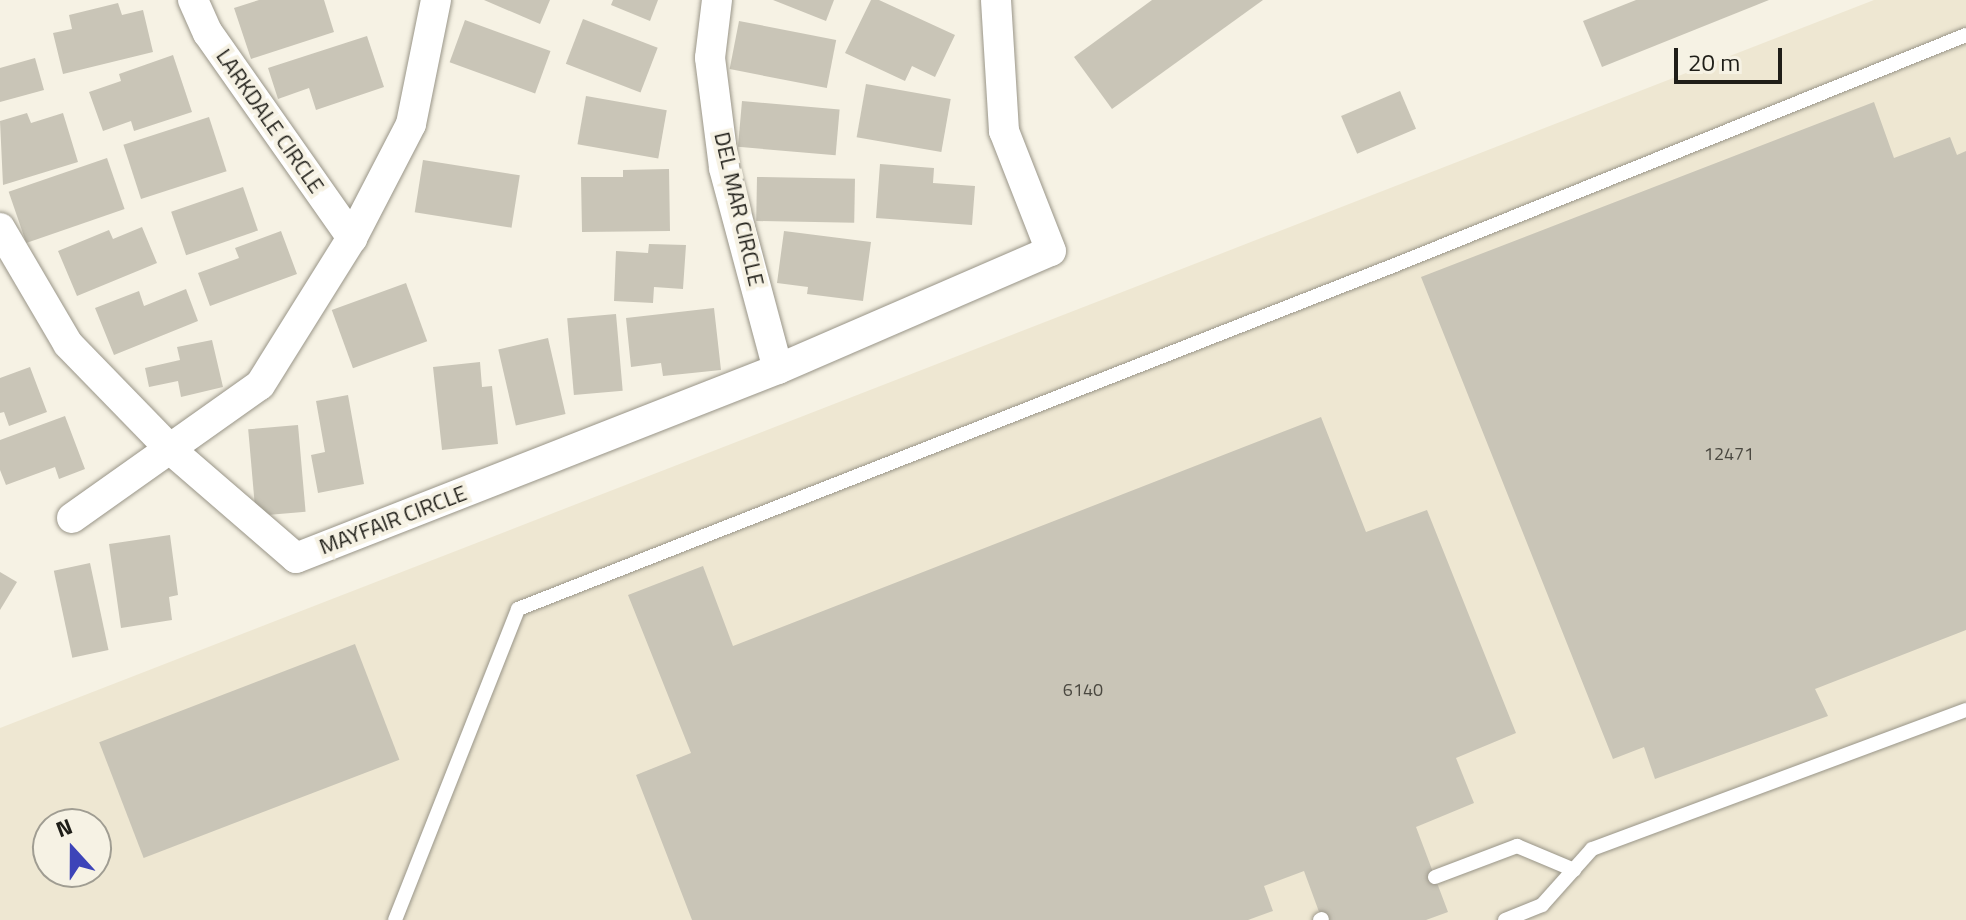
<!DOCTYPE html>
<html>
<head>
<meta charset="utf-8">
<style>
  body { margin:0 }
  #map { position:relative; width:1966px; height:920px; overflow:hidden; background:#f6f2e4; font-family:"Titillium Web",sans-serif }
  div>[style] { position:absolute }
  [style*='--x'] { left:calc(var(--x)*1px); top:calc(var(--y)*1px); width:calc(var(--w)*1px); rotate:calc(var(--a)*1deg) }
  .built>* { inset:0; background:#eee7d2 }
  .building>* { inset:0; background:#c9c5b7; transform-origin:0 0 }
  .roads { filter:drop-shadow(0 0 2px #999588) drop-shadow(0 0 2px #999588) }
  .service>* { height:14px; margin:-7px; padding:0 7px; transform-origin:7px; border-radius:7px; background:#fff }
  .minor>* { height:30px; margin:-15px; padding:0 15px; transform-origin:15px; border-radius:15px; background:#fff }
  span { translate:-50% -50%; white-space:nowrap; text-align:center; line-height:1.15; -webkit-text-stroke:8px #f6f2e4; paint-order:stroke }
  .number-label { font-size:18px; color:#4a4840 }
  .number-label span { -webkit-text-stroke-width:0 }
  .street-label { font-size:22px; color:#1f1e18 }
  .north { position:absolute; left:32px; top:808px; width:80px; height:80px; box-sizing:border-box; background:#f6f2e4; border:2px solid #a09d92; border-radius:50%; rotate:339deg; font-size:22px; font-weight:700; line-height:32px; text-align:center; color:#1f1e18 }
  .north::after { content:''; display:block; margin:auto; width:28px; height:36px; background:#3d44b8; clip-path:polygon(50% 0,100% 100%,50% 72%,0 100%) }
  .scale { position:absolute; left:1674px; top:48px; width:108px; height:36px; box-sizing:border-box; border:4px solid #1f1e18; border-top:0; padding-left:10px; font-size:24px; line-height:28px; white-space:nowrap; color:#1f1e18; -webkit-text-stroke:6px #f6f2e4; paint-order:stroke }
</style>
</head>
<body>
<div id="map">
  <div class="built">
    <div style="clip-path:polygon(evenodd,1874px 0,1966px 0,1966px 920px,0 920px,0 728px,1874px 0,48px 824px,96px 824px,96px 872px,48px 872px,48px 824px)"></div>
  </div>
  <div class="building">
    <div style="clip-path:polygon(259px 0,324px 0,334px 32px,251px 59px,234px 8px)"></div>
    <div style="clip-path:polygon(484px 0,550px 0,540px 24px)"></div>
    <div style="clip-path:polygon(613px 0,658px 0,650px 21px,611px 5px)"></div>
    <div style="clip-path:polygon(773px 0,834px 0,826px 21px)"></div>
    <div style="clip-path:polygon(871px 0,879px 0,955px 35px,935px 77px,912px 66px,905px 81px,845px 53px)"></div>
    <div style="clip-path:polygon(1152px 0,1263px 0,1112px 109px,1074px 57px)"></div>
    <div style="clip-path:polygon(1636px 0,1769px 0,1602px 67px,1583px 21px)"></div>
    <div style="clip-path:polygon(118px 3px,122px 15px,143px 10px,153px 52px,63px 74px,53px 33px,72px 29px,69px 15px)"></div>
    <div style="left:583px;top:19px;width:80px;height:48px;rotate:21deg"></div>
    <div style="left:465px;top:20px;width:91px;height:45px;rotate:20deg"></div>
    <div style="left:739px;top:21px;width:99px;height:49px;rotate:11deg"></div>
    <div style="clip-path:polygon(367px 36px,384px 87px,316px 110px,309px 88px,278px 99px,268px 68px)"></div>
    <div style="clip-path:polygon(173px 55px,192px 112px,134px 131px,131px 121px,103px 131px,89px 92px,121px 81px,119px 74px)"></div>
    <div style="clip-path:polygon(35px 58px,44px 90px,0 102px,0 68px)"></div>
    <div style="left:866px;top:84px;width:86px;height:54px;rotate:10deg"></div>
    <div style="left:1400px;top:91px;width:41px;height:64px;rotate:67deg"></div>
    <div style="left:586px;top:96px;width:82px;height:49px;rotate:10deg"></div>
    <div style="left:742px;top:101px;width:98px;height:46px;rotate:5deg"></div>
    <div style="clip-path:polygon(1874px 102px,1894px 158px,1950px 137px,1957px 155px,1966px 151px,1966px 630px,1815px 689px,1828px 716px,1655px 779px,1644px 747px,1613px 759px,1421px 277px)"></div>
    <div style="clip-path:polygon(27px 113px,31px 123px,63px 113px,78px 162px,3px 185px,0 121px)"></div>
    <div style="left:209px;top:117px;width:57px;height:90px;rotate:72deg"></div>
    <div style="left:107px;top:158px;width:54px;height:104px;rotate:71deg"></div>
    <div style="left:423px;top:160px;width:98px;height:53px;rotate:9deg"></div>
    <div style="clip-path:polygon(880px 164px,934px 168px,933px 183px,975px 186px,972px 225px,876px 218px)"></div>
    <div style="clip-path:polygon(669px 169px,670px 231px,582px 232px,581px 177px,623px 177px,623px 170px)"></div>
    <div style="left:757px;top:177px;width:98px;height:44px;rotate:1deg"></div>
    <div style="left:243px;top:187px;width:46px;height:76px;rotate:71deg"></div>
    <div style="clip-path:polygon(142px 227px,157px 263px,77px 296px,58px 251px,109px 230px,113px 239px)"></div>
    <div style="clip-path:polygon(281px 231px,297px 274px,210px 306px,198px 273px,239px 258px,235px 248px)"></div>
    <div style="clip-path:polygon(784px 231px,871px 242px,863px 301px,807px 294px,808px 287px,777px 283px)"></div>
    <div style="clip-path:polygon(649px 244px,686px 245px,683px 289px,654px 287px,653px 303px,614px 301px,616px 251px,648px 253px)"></div>
    <div style="left:406px;top:283px;width:62px;height:79px;rotate:70deg"></div>
    <div style="clip-path:polygon(186px 289px,198px 321px,114px 355px,95px 308px,139px 291px,144px 306px)"></div>
    <div style="clip-path:polygon(714px 308px,721px 370px,663px 376px,661px 363px,631px 367px,626px 318px)"></div>
    <div style="left:616px;top:314px;width:77px;height:49px;rotate:85deg"></div>
    <div style="left:548px;top:338px;width:78px;height:51px;rotate:77deg"></div>
    <div style="clip-path:polygon(212px 340px,223px 387px,181px 397px,178px 381px,149px 387px,145px 368px,180px 360px,177px 347px)"></div>
    <div style="clip-path:polygon(480px 362px,482px 387px,492px 386px,498px 444px,442px 450px,433px 367px)"></div>
    <div style="clip-path:polygon(30px 367px,47px 412px,9px 426px,4px 412px,0 413px,0 378px)"></div>
    <div style="clip-path:polygon(348px 395px,364px 484px,318px 493px,311px 455px,325px 452px,316px 401px)"></div>
    <div style="clip-path:polygon(65px 416px,85px 469px,59px 479px,55px 467px,6px 485px,0 470px,0 440px)"></div>
    <div style="clip-path:polygon(1321px 417px,1366px 532px,1427px 510px,1516px 733px,1456px 758px,1474px 803px,1416px 827px,1448px 912px,1426px 920px,1322px 920px,1304px 871px,1264px 886px,1273px 911px,1248px 920px,692px 920px,636px 775px,691px 753px,628px 595px,703px 566px,733px 646px)"></div>
    <div style="left:298px;top:425px;width:87px;height:50px;rotate:85deg"></div>
    <div style="clip-path:polygon(170px 535px,178px 595px,169px 597px,172px 620px,121px 628px,109px 544px)"></div>
    <div style="left:90px;top:563px;width:89px;height:37px;rotate:78deg"></div>
    <div style="clip-path:polygon(0 572px,17px 582px,0 610px)"></div>
    <div style="left:355px;top:644px;width:124px;height:274px;rotate:69deg"></div>
  </div>
  <div class="roads">
    <div class="service">
      <div style="--x:1435;--y:877;--w:88;--a:-20.7"></div>
      <div style="--x:1517;--y:846;--w:62;--a:22.8"></div>
      <div style="--x:395;--y:920;--w:334;--a:-68.4"></div>
      <div style="--x:518;--y:609;--w:937;--a:-21.42"></div>
      <div style="--x:1390;--y:267;--w:621;--a:-21.94"></div>
      <div style="--x:1320;--y:920;--w:2;--a:-27"></div>
      <div style="--x:1505;--y:920;--w:40;--a:-22"></div>
      <div style="--x:1542;--y:905;--w:75;--a:-48.2"></div>
      <div style="--x:1592;--y:849;--w:399;--a:-20.4"></div>
    </div>
    <div class="minor">
      <div style="--x:193;--y:0;--w:36;--a:66"></div>
      <div style="--x:208;--y:33;--w:251;--a:54.9"></div>
      <div style="--x:717;--y:0;--w:58;--a:96.9"></div>
      <div style="--x:710;--y:58;--w:111;--a:82.7"></div>
      <div style="--x:724;--y:168;--w:208;--a:75"></div>
      <div style="--x:0;--y:228;--w:134;--a:59.6"></div>
      <div style="--x:68;--y:344;--w:148;--a:45.8"></div>
      <div style="--x:171;--y:450;--w:165;--a:40.8"></div>
      <div style="--x:296;--y:558;--w:518;--a:-21.41"></div>
      <div style="--x:778;--y:369;--w:297;--a:-23.4"></div>
      <div style="--x:1051;--y:251;--w:129;--a:-111.4"></div>
      <div style="--x:1004;--y:131;--w:131;--a:-93.5"></div>
      <div style="--x:72;--y:518;--w:230;--a:-35.3"></div>
      <div style="--x:260;--y:385;--w:173;--a:-58"></div>
      <div style="--x:352;--y:238;--w:128;--a:-62.6"></div>
      <div style="--x:411;--y:124;--w:126;--a:-78.6"></div>
    </div>
  </div>
  <div class="number-label">
    <span style="left:1729px;top:454px">12471</span>
    <span style="left:1083px;top:690px">6140</span>
  </div>
  <div class="street-label">
    <span style="left:270px;top:121px;rotate:55deg">LARKDALE CIRCLE</span>
    <span style="left:739px;top:209px;rotate:77deg">DEL MAR CIRCLE</span>
    <span style="left:393px;top:520px;rotate:-21deg">MAYFAIR CIRCLE</span>
  </div>
  <div class="north">N</div>
  <div class="scale">20 m</div>
</div>
</body>
</html>
